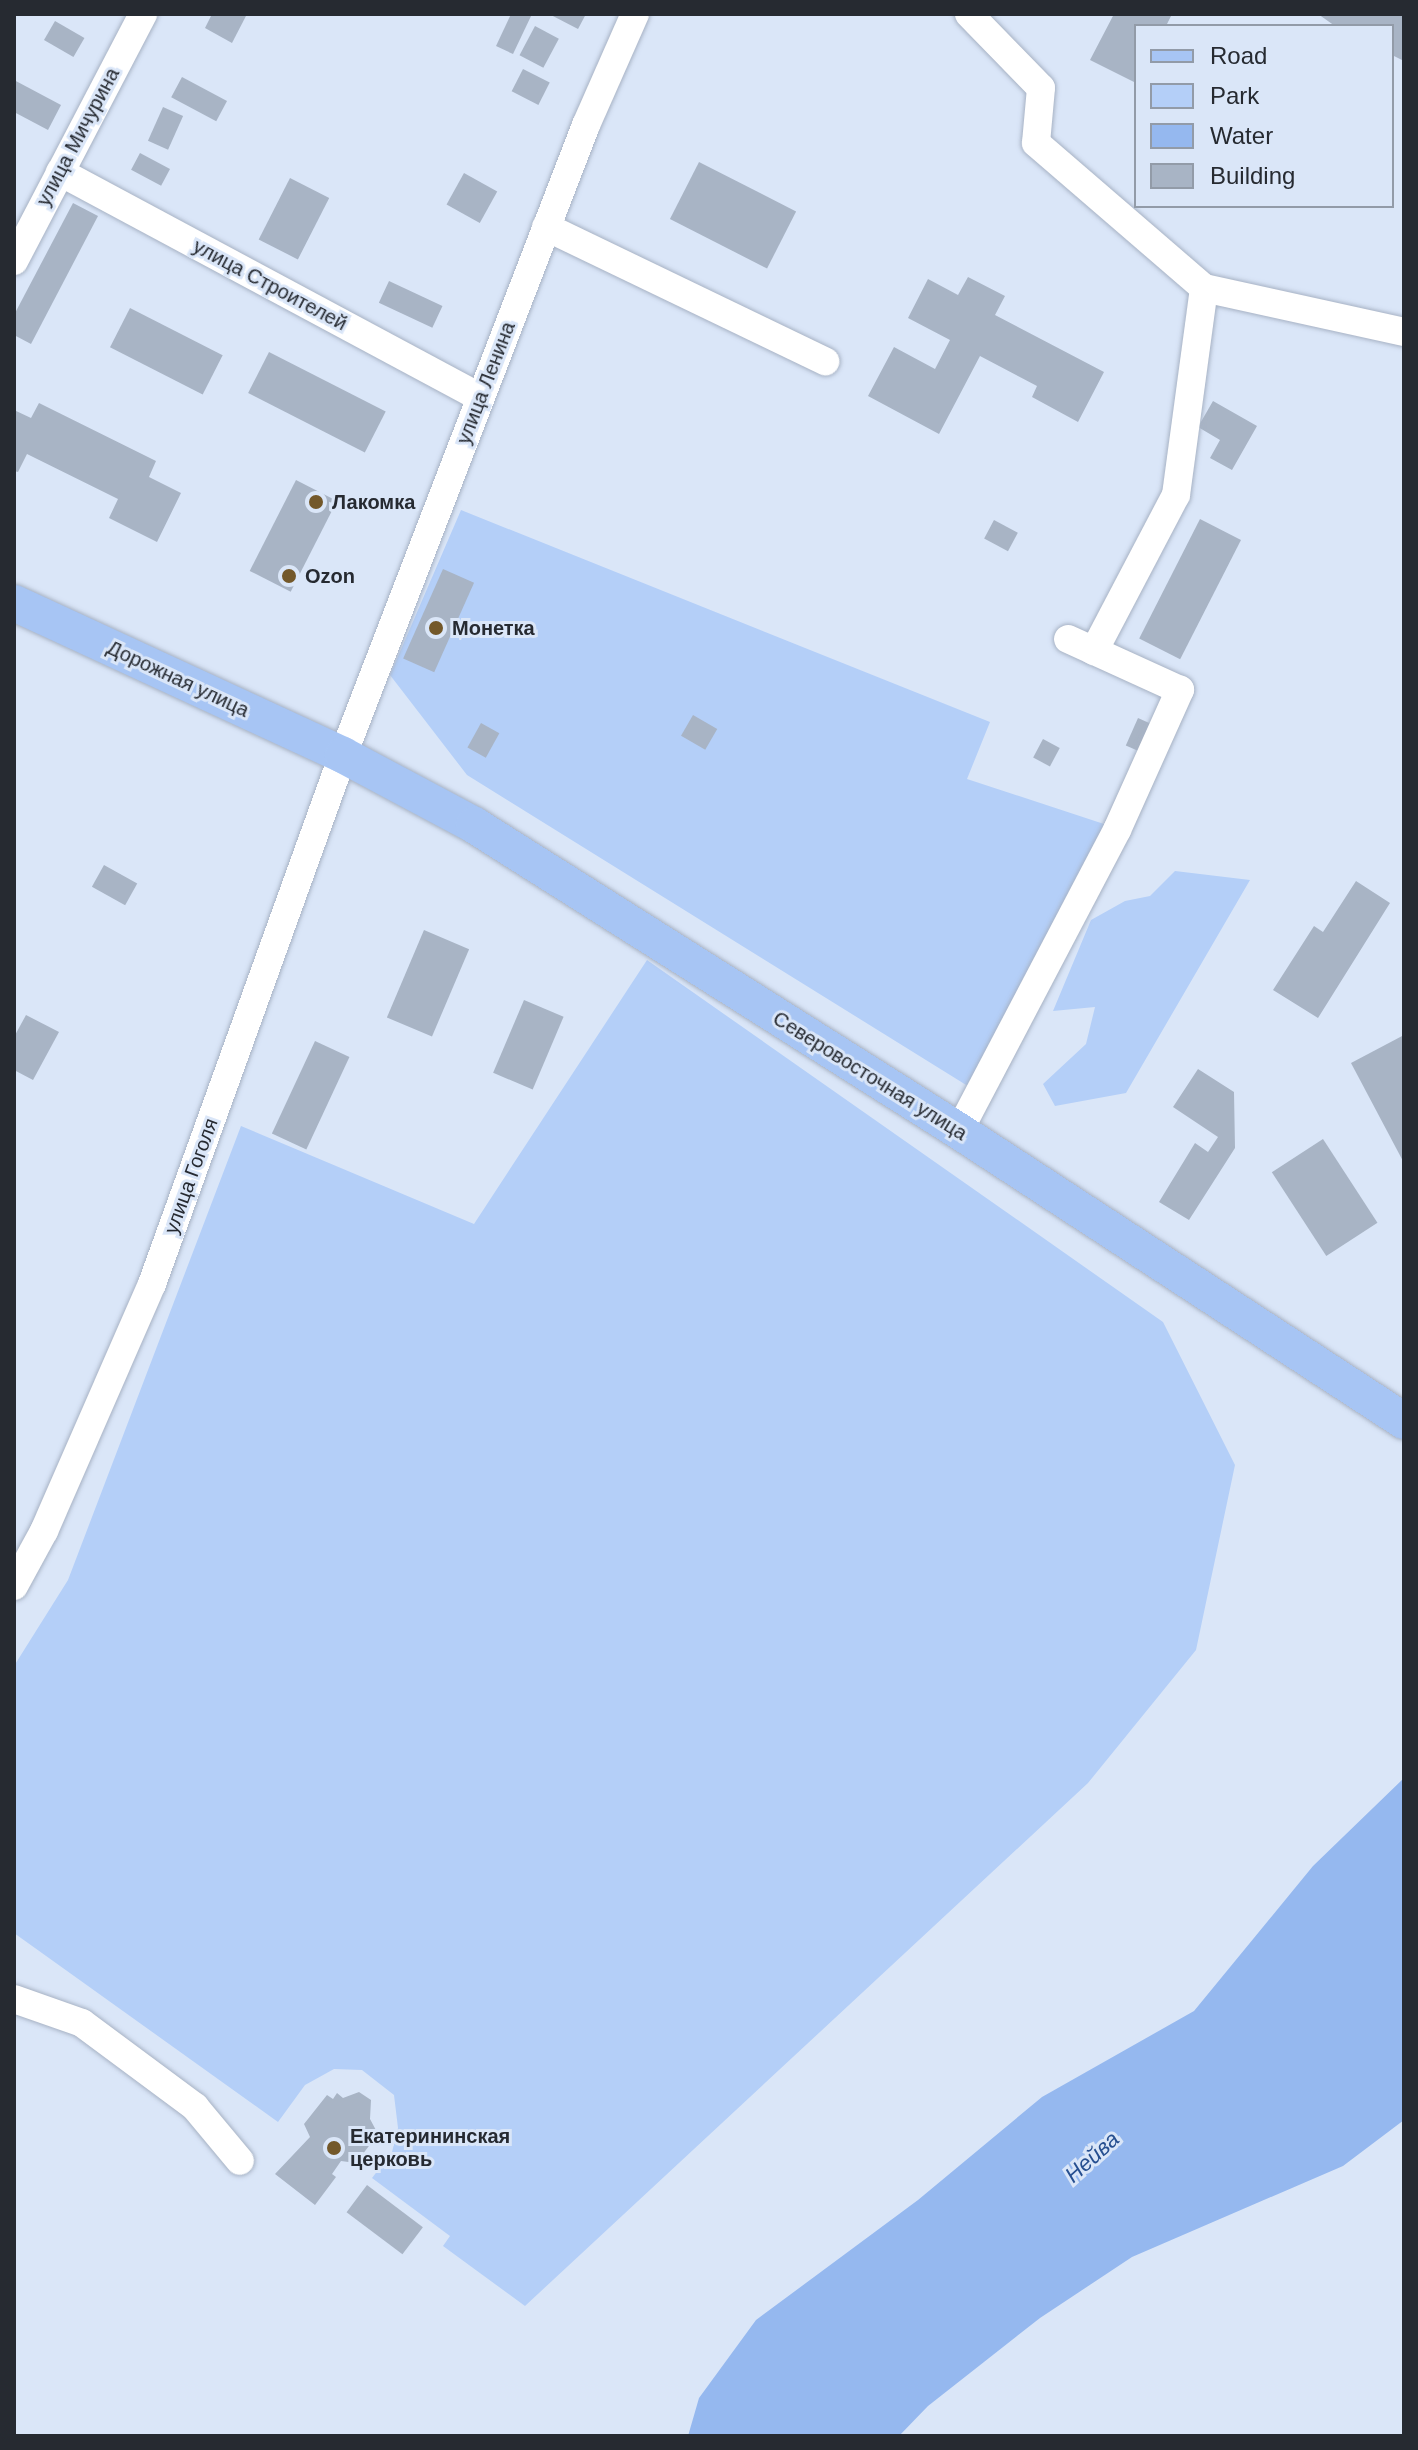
<!DOCTYPE html>
<html>
<head>
<meta charset="utf-8">
<style>
  body { margin:0 }
  #map { position:relative; width:1418px; height:2450px; overflow:hidden; background:#dae6f8; font-family:Helvetica,sans-serif }
  div>[style] { position:absolute }
  [style*='--x'] { left:calc(var(--x)*1px); top:calc(var(--y)*1px); width:calc(var(--w)*1px); rotate:calc(var(--a)*1deg) }
  .green>* { inset:0; background:#b4cff8 }
  .water>* { inset:0; background:#95b8ef }
  .building>* { inset:0; background:#a8b4c5; transform-origin:0 0 }
  .roads { filter:drop-shadow(0 0 2px #a7b2c4) drop-shadow(0 0 2px #a7b2c4) }
  .minor>* { height:28px; margin:-14px; padding:0 14px; transform-origin:14px; border-radius:14px; background:#fff }
  .major>* { height:36px; margin:-18px; padding:0 18px; transform-origin:18px; border-radius:18px; background:#a7c5f4 }
  .dots>* { width:22px; height:22px; translate:-50% -50%; box-sizing:border-box; border:4px solid #dae6f8; border-radius:50% }
  span { translate:-50% -50%; white-space:nowrap; text-align:center; line-height:1.15; -webkit-text-stroke:6px #dae6f8; paint-order:stroke }
  .street-label { font-size:20px; color:#262a31 }
  .poi-label { font-size:20px; color:#262a31; font-weight:700 }
  .left { translate:0 -50%; text-align:left }
  .water-label { font-size:22px; color:#264f90; font-style:italic }
  .frame { position:absolute; inset:0; border:16px solid #262a31; pointer-events:none }
  .legend { position:absolute; left:1134px; top:24px; width:260px; height:184px; box-sizing:border-box; background:#dae6f8; border:2px solid #929ba8; margin:0; padding:10px 14px; list-style:none; font-size:24px; color:#262a31 }
  .legend li { display:flex; align-items:center; gap:16px; height:40px }
  .legend b { width:40px; border:2px solid #929ba8 }
</style>
</head>
<body>
<div id="map">
  <div class="green">
    <div style="clip-path:polygon(461px 510px,990px 722px,967px 779px,1107px 825px,971px 1088px,467px 775px,390px 675px)"></div>
    <div style="clip-path:polygon(1175px 871px,1250px 880px,1126px 1093px,1055px 1106px,1043px 1084px,1086px 1044px,1095px 1007px,1053px 1011px,1091px 920px,1125px 901px,1150px 896px)"></div>
    <div style="clip-path:polygon(647px 960px,1163px 1322px,1235px 1465px,1196px 1650px,1088px 1783px,525px 2306px,443px 2246px,450px 2236px,372px 2178px,392px 2152px,398px 2128px,394px 2095px,362px 2070px,334px 2069px,305px 2085px,278px 2122px,14px 1933px,14px 1666px,68px 1580px,241px 1126px,474px 1224px)"></div>
  </div>
  <div class="water">
    <div style="clip-path:polygon(1404px 1778px,1404px 2120px,1343px 2166px,1132px 2257px,1040px 2318px,928px 2406px,899px 2436px,688px 2436px,699px 2398px,756px 2320px,918px 2200px,1042px 2097px,1194px 2011px,1313px 1866px)"></div>
  </div>
  <div class="building">
    <div style="clip-path:polygon(212px 14px,247px 14px,232px 43px,205px 28px)"></div>
    <div style="clip-path:polygon(511px 14px,532px 14px,513px 54px,496px 46px)"></div>
    <div style="clip-path:polygon(549px 14px,586px 14px,578px 29px)"></div>
    <div style="clip-path:polygon(1114px 14px,1172px 14px,1166px 26px,1136px 26px,1136px 83px,1090px 60px)"></div>
    <div style="clip-path:polygon(1318px 14px,1404px 14px,1404px 61px,1392px 55px,1392px 26px,1335px 26px)"></div>
    <div style="left:55px;top:21px;width:34px;height:22px;rotate:30deg"></div>
    <div style="left:535px;top:26px;width:27px;height:33px;rotate:28deg"></div>
    <div style="left:523px;top:69px;width:30px;height:25px;rotate:27deg"></div>
    <div style="left:182px;top:77px;width:51px;height:23px;rotate:28deg"></div>
    <div style="clip-path:polygon(14px 80px,61px 105px,48px 130px,14px 112px)"></div>
    <div style="left:163px;top:107px;width:22px;height:37px;rotate:24deg"></div>
    <div style="left:140px;top:153px;width:34px;height:19px;rotate:28deg"></div>
    <div style="left:699px;top:162px;width:109px;height:64px;rotate:27deg"></div>
    <div style="left:464px;top:173px;width:38px;height:36px;rotate:29deg"></div>
    <div style="left:290px;top:178px;width:44px;height:69px;rotate:27deg"></div>
    <div style="clip-path:polygon(73px 203px,98px 216px,31px 344px,14px 335px,14px 315px)"></div>
    <div style="clip-path:polygon(968px 277px,1005px 296px,995px 315px,1104px 372px,1078px 422px,1032px 397px,1037px 386px,980px 356px,939px 434px,868px 396px,894px 347px,935px 369px,950px 340px,908px 318px,928px 279px,958px 295px)"></div>
    <div style="left:389px;top:281px;width:59px;height:24px;rotate:25deg"></div>
    <div style="left:130px;top:308px;width:104px;height:44px;rotate:27deg"></div>
    <div style="left:269px;top:352px;width:131px;height:46px;rotate:27deg"></div>
    <div style="clip-path:polygon(1213px 401px,1257px 426px,1232px 470px,1210px 458px,1220px 440px,1198px 427px)"></div>
    <div style="clip-path:polygon(39px 403px,156px 461px,149px 477px,181px 493px,157px 542px,109px 518px,118px 499px,27px 454px,18px 472px,14px 471px,14px 410px,31px 418px)"></div>
    <div style="left:296px;top:480px;width:46px;height:102px;rotate:27deg"></div>
    <div style="left:1200px;top:519px;width:46px;height:134px;rotate:27deg"></div>
    <div style="left:994px;top:520px;width:27px;height:21px;rotate:28deg"></div>
    <div style="left:443px;top:569px;width:34px;height:98px;rotate:24deg"></div>
    <div style="left:693px;top:715px;width:28px;height:24px;rotate:30deg"></div>
    <div style="left:1138px;top:718px;width:22px;height:30px;rotate:24deg"></div>
    <div style="left:481px;top:723px;width:21px;height:28px;rotate:29deg"></div>
    <div style="left:1043px;top:739px;width:19px;height:21px;rotate:28deg"></div>
    <div style="left:104px;top:865px;width:38px;height:25px;rotate:29deg"></div>
    <div style="clip-path:polygon(1356px 881px,1390px 903px,1318px 1018px,1273px 990px,1314px 926px,1323px 932px)"></div>
    <div style="left:424px;top:930px;width:49px;height:95px;rotate:23deg"></div>
    <div style="left:524px;top:1000px;width:43px;height:79px;rotate:23deg"></div>
    <div style="clip-path:polygon(26px 1015px,59px 1032px,33px 1080px,14px 1070px,14px 1037px)"></div>
    <div style="clip-path:polygon(1404px 1035px,1404px 1163px,1351px 1063px)"></div>
    <div style="left:315px;top:1041px;width:38px;height:102px;rotate:25deg"></div>
    <div style="clip-path:polygon(1198px 1069px,1234px 1092px,1235px 1148px,1189px 1220px,1159px 1202px,1195px 1143px,1208px 1152px,1218px 1137px,1173px 1107px)"></div>
    <div style="left:1323px;top:1139px;width:100px;height:61px;rotate:57deg"></div>
    <div style="clip-path:polygon(359px 2092px,371px 2100px,370px 2119px,378px 2134px,356px 2163px,341px 2161px,332px 2174px,336px 2177px,315px 2205px,275px 2174px,310px 2137px,304px 2124px,327px 2095px,333px 2099px,337px 2093px,343px 2098px)"></div>
    <div style="left:367px;top:2185px;width:70px;height:34px;rotate:37deg"></div>
  </div>
  <div class="roads">
    <div class="minor">
      <div style="--x:969;--y:14;--w:103;--a:45.8"></div>
      <div style="--x:1041;--y:88;--w:55;--a:95.2"></div>
      <div style="--x:1036;--y:143;--w:222;--a:40.8"></div>
      <div style="--x:1204;--y:288;--w:205;--a:12.4"></div>
      <div style="--x:60;--y:172;--w:476;--a:28.2"></div>
      <div style="--x:546;--y:227;--w:310;--a:25.7"></div>
      <div style="--x:14;--y:261;--w:279;--a:-62.4"></div>
      <div style="--x:1094;--y:651;--w:176;--a:-62.3"></div>
      <div style="--x:1176;--y:495;--w:209;--a:-82.3"></div>
      <div style="--x:959;--y:1131;--w:340;--a:-62.3"></div>
      <div style="--x:1117;--y:830;--w:154;--a:-65.8"></div>
      <div style="--x:1180;--y:690;--w:123;--a:-155.5"></div>
      <div style="--x:14;--y:1586;--w:63;--a:-61.4"></div>
      <div style="--x:44;--y:1531;--w:270;--a:-66.4"></div>
      <div style="--x:152;--y:1284;--w:562;--a:-70.15"></div>
      <div style="--x:343;--y:755;--w:675;--a:-68.91"></div>
      <div style="--x:586;--y:125;--w:121;--a:-66.2"></div>
      <div style="--x:14;--y:1999;--w:72;--a:19.4"></div>
      <div style="--x:82;--y:2023;--w:141;--a:36.6"></div>
      <div style="--x:195;--y:2107;--w:70;--a:50.2"></div>
    </div>
    <div class="major">
      <div style="--x:14;--y:603;--w:362;--a:24.8"></div>
      <div style="--x:343;--y:755;--w:149;--a:28.1"></div>
      <div style="--x:474;--y:825;--w:573;--a:32.25"></div>
      <div style="--x:959;--y:1131;--w:531;--a:33.09"></div>
    </div>
  </div>
  <div class="dots">
    <div style="left:316px;top:502px;background:#73582a"></div>
    <div style="left:289px;top:576px;background:#73582a"></div>
    <div style="left:436px;top:628px;background:#73582a"></div>
    <div style="left:334px;top:2148px;background:#73582a"></div>
  </div>
  <div class="street-label">
    <span style="left:78px;top:137px;rotate:-62deg">улица Мичурина</span>
    <span style="left:270px;top:285px;rotate:28deg">улица Строителей</span>
    <span style="left:486px;top:383px;rotate:-69deg">улица Ленина</span>
    <span style="left:178px;top:679px;rotate:25deg">Дорожная улица</span>
    <span style="left:870px;top:1076px;rotate:32deg">Северовосточная улица</span>
    <span style="left:191px;top:1176px;rotate:-70deg">улица Гоголя</span>
  </div>
  <div class="poi-label">
    <span class="left" style="left:332px;top:502px">Лакомка</span>
    <span class="left" style="left:305px;top:576px">Ozon</span>
    <span class="left" style="left:452px;top:628px">Монетка</span>
    <span class="left" style="left:350px;top:2148px">Екатерининская<br>церковь</span>
  </div>
  <div class="water-label">
    <span style="left:1092px;top:2157px;rotate:-42deg">Нейва</span>
  </div>
  <div class="frame"></div>
  <ul class="legend">
  <li><b style="height:10px;background:#a7c5f4"></b>Road</li>
  <li><b style="height:22px;background:#b4cff8"></b>Park</li>
  <li><b style="height:22px;background:#95b8ef"></b>Water</li>
  <li><b style="height:22px;background:#a8b4c5"></b>Building</li>
  </ul>
</div>
</body>
</html>
